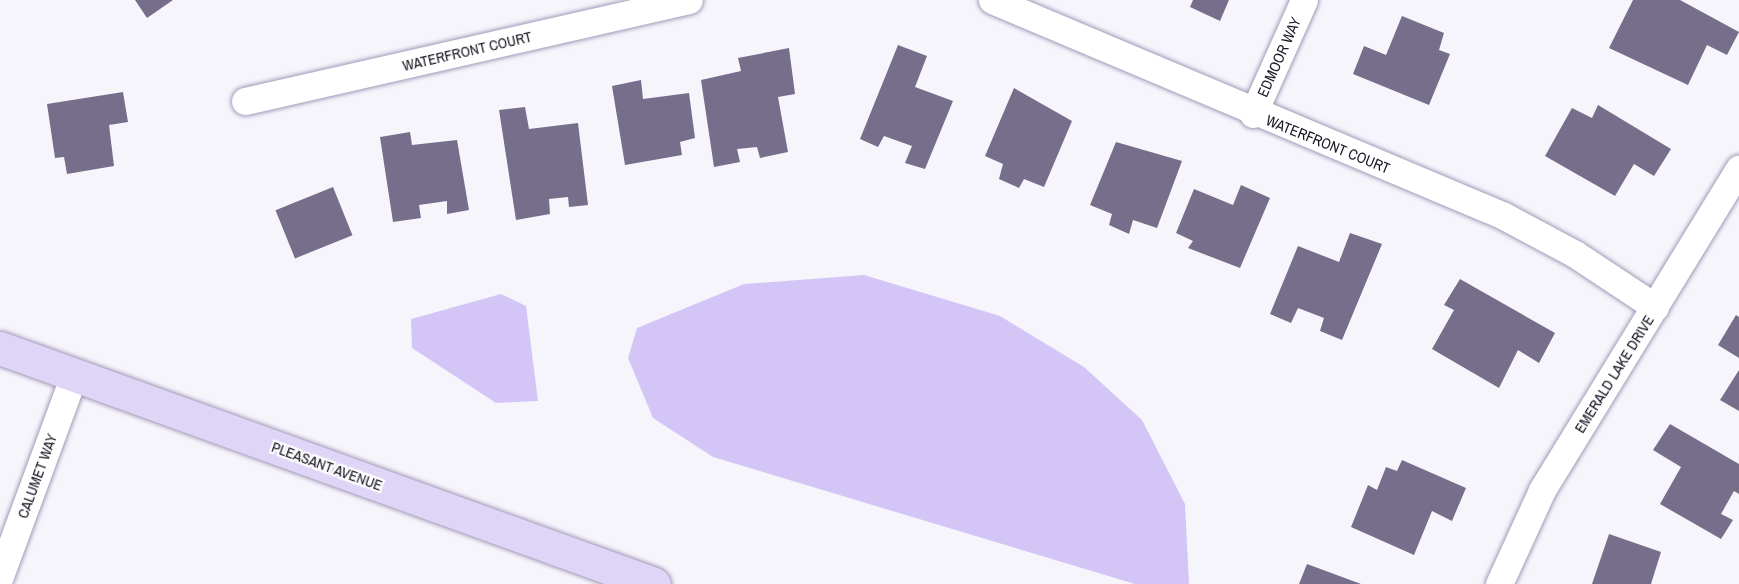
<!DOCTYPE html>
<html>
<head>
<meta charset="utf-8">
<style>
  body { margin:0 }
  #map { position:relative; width:1739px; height:584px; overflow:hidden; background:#f7f5fc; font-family:"Archivo Narrow",sans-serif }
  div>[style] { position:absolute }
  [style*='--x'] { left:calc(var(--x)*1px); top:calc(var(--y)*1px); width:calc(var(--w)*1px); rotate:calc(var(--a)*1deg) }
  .water>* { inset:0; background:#d3c6f6 }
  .building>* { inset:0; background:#766e8a; transform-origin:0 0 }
  .roads { filter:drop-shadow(0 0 2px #a29ab8) drop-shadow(0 0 2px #a29ab8) }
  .street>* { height:27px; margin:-13.5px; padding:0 13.5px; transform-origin:13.5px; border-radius:13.5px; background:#fff }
  .primary>* { height:33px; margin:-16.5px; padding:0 16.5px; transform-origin:16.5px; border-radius:16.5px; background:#dfd5f7 }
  span { translate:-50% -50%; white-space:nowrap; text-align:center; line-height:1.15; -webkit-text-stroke:4.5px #fff; paint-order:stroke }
  .street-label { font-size:15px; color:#1c1925 }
</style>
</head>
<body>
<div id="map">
  <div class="water">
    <div style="clip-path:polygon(864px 275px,1000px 316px,1084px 367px,1142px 420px,1185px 504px,1189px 584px,1135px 584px,713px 457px,653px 418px,628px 358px,637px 328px,744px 284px)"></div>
    <div style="clip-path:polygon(501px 294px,526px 306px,538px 401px,496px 403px,412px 348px,411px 319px)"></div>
  </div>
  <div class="building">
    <div style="clip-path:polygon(135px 0,173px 0,147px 18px)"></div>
    <div style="clip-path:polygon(1193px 0,1229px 0,1220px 21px,1190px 7px)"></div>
    <div style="clip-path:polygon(1633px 0,1680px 0,1739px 32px,1727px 55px,1707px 45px,1688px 85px,1609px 48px)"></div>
    <div style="clip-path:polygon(1402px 16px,1444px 33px,1439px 50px,1450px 54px,1429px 105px,1353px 74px,1364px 46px,1386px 55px)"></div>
    <div style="clip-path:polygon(898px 45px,927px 56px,915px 87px,953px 101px,925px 169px,905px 163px,912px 146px,884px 136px,878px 147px,860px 139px)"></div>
    <div style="clip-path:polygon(789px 48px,795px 94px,778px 97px,788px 152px,760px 158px,757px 147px,737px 149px,740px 162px,714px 167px,701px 80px,741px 71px,738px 58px)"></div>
    <div style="clip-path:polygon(641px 80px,643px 99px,689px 93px,695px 138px,680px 142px,682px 155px,625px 165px,612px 86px)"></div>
    <div style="clip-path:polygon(1014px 88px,1072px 121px,1044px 187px,1024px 179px,1019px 188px,999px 179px,1003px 164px,985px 156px)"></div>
    <div style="clip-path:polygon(123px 92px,128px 122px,109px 125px,114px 166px,67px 174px,64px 157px,55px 158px,47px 104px)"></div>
    <div style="clip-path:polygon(1598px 105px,1671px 149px,1654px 176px,1634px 164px,1615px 196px,1545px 156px,1572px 108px,1592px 118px)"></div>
    <div style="clip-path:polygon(525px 107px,529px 129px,578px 123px,588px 205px,569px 207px,568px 197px,549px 199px,550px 214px,516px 220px,499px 110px)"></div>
    <div style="clip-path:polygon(410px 132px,412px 145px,457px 140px,469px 210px,447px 214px,447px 201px,419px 205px,421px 218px,393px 222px,380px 137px)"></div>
    <div style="clip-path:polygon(1116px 142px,1182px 161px,1157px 228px,1133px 220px,1129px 234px,1109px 225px,1112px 214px,1090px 205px)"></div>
    <div style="clip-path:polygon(1241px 185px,1270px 198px,1240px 268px,1188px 248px,1193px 241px,1176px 233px,1194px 189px,1233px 205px)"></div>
    <div style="left:333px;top:187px;width:52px;height:62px;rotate:68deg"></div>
    <div style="clip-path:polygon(1350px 233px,1382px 244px,1342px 340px,1320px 331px,1324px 318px,1298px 308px,1291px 323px,1270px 314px,1298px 246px,1339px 262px)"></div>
    <div style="clip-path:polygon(1460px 279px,1555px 333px,1539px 363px,1518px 350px,1499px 388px,1432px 349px,1454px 310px,1444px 305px)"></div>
    <div style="clip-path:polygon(1736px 315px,1739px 317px,1739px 358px,1718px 345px)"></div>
    <div style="clip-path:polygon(1739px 370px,1739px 411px,1720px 400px)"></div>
    <div style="clip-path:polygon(1670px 424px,1739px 464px,1739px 494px,1734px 491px,1721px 514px,1733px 520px,1721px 539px,1660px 504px,1681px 467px,1653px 450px)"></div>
    <div style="clip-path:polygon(1402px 460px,1466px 488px,1452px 521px,1432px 511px,1414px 555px,1351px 527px,1368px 485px,1377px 490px,1386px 467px,1397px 471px)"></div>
    <div style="clip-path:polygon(1609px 534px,1661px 552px,1651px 584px,1592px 584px)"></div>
    <div style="clip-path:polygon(1307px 564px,1361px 584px,1299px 584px)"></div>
  </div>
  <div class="roads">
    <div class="street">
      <div style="--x:992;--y:0;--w:553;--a:22.86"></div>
      <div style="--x:1502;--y:215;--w:83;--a:28.1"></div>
      <div style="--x:1575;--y:254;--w:96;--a:33.5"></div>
      <div style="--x:245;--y:101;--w:455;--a:-12.8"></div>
      <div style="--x:1253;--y:114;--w:125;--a:-65.9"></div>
      <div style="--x:0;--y:576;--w:214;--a:-69.8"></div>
      <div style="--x:1499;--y:584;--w:103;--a:-65.4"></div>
      <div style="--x:1542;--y:490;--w:377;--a:-58.5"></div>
    </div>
    <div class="primary">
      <div style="--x:0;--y:348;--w:695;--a:19.84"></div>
    </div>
  </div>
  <div class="street-label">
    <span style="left:467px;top:51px;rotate:-13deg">WATERFRONT COURT</span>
    <span style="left:1279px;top:57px;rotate:-66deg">EDMOOR WAY</span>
    <span style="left:1328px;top:144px;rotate:22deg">WATERFRONT COURT</span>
    <span style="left:1614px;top:374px;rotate:-58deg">EMERALD LAKE DRIVE</span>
    <span style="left:327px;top:466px;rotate:20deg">PLEASANT AVENUE</span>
    <span style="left:37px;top:476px;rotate:-70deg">CALUMET WAY</span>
  </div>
</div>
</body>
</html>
